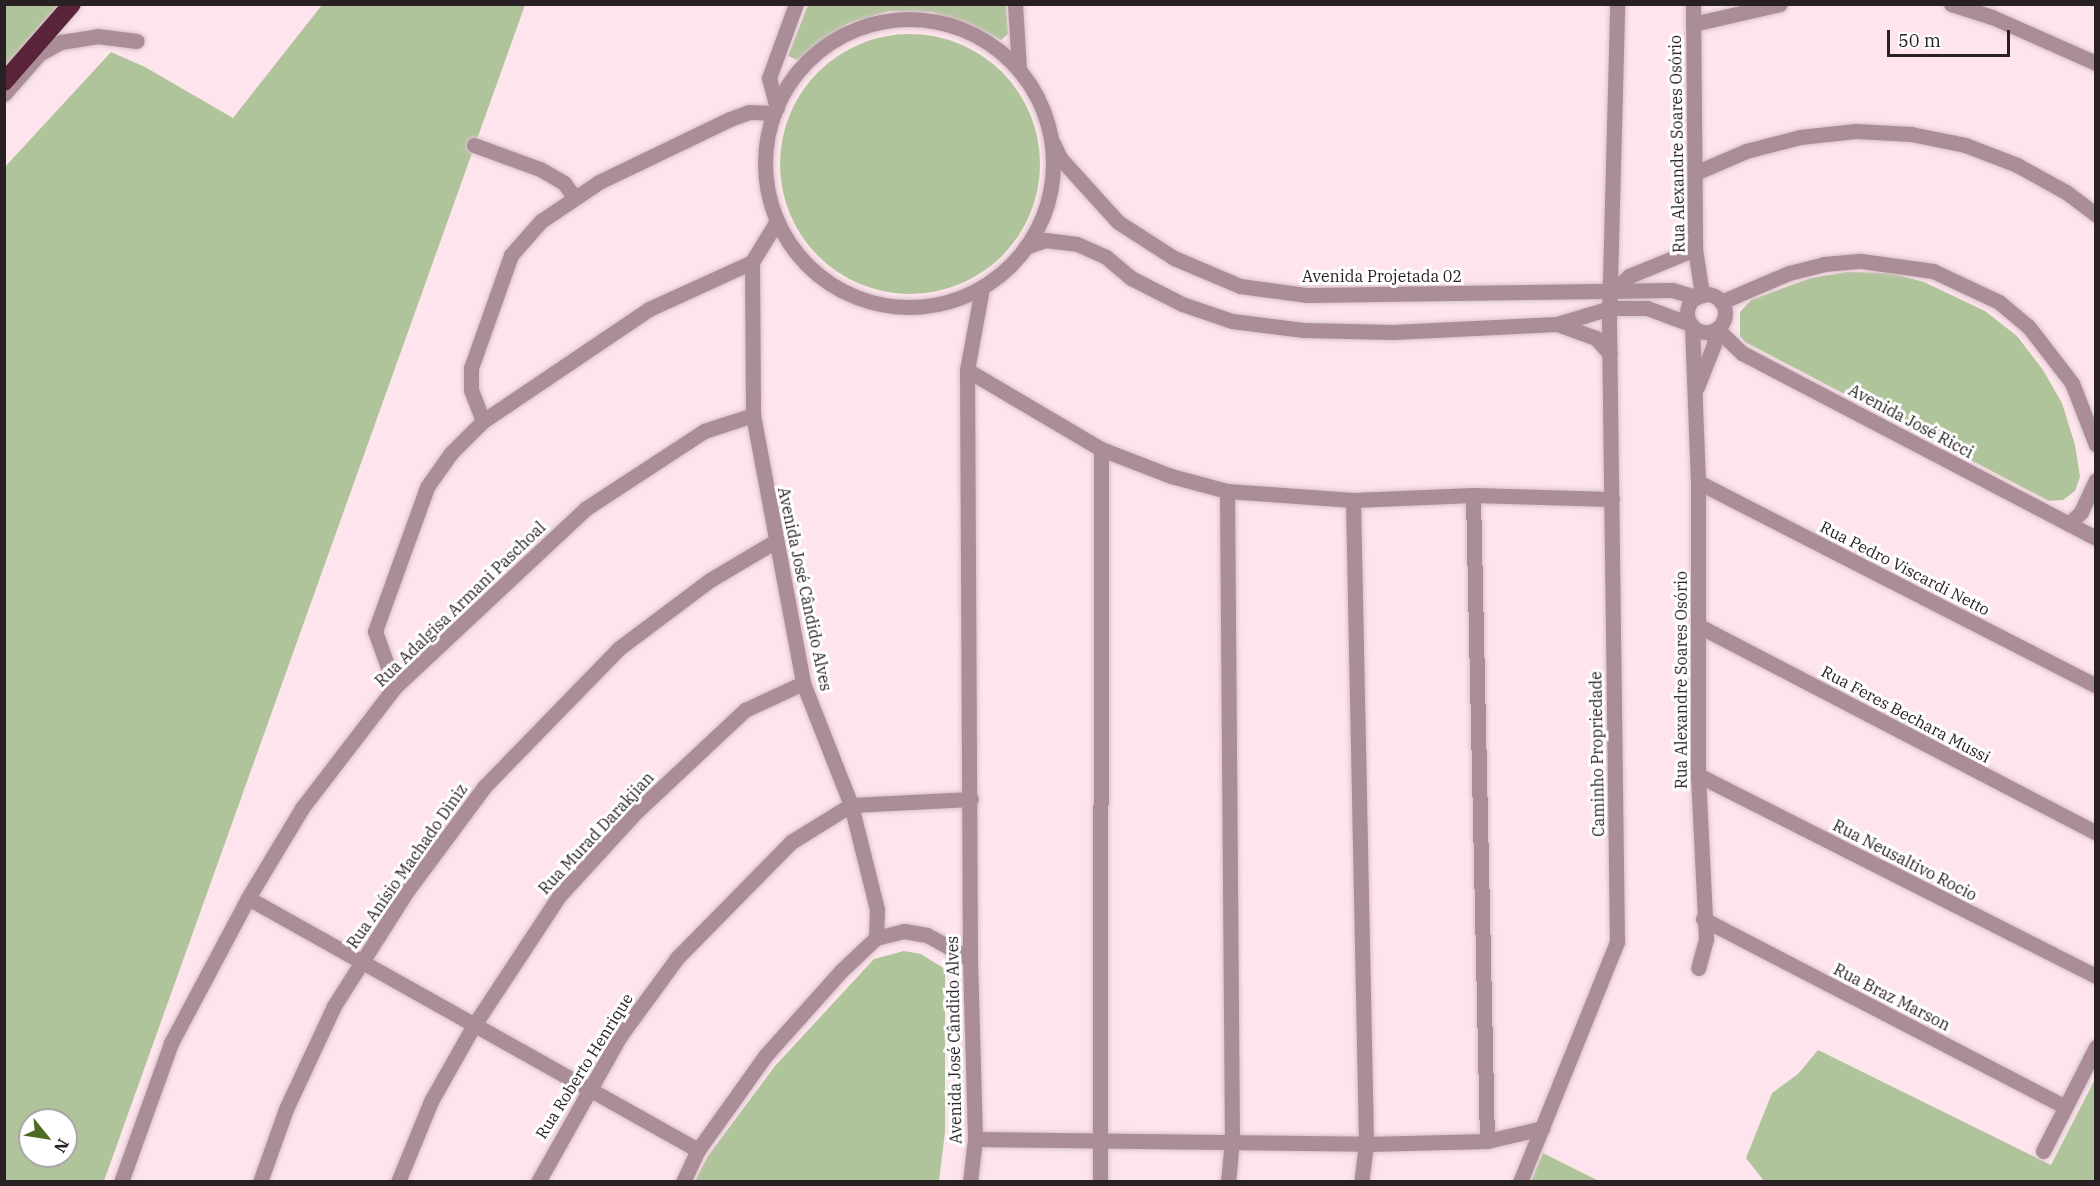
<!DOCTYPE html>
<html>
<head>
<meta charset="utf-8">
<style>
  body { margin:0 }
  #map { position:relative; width:2100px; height:1186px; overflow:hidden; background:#fee5ed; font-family:"IBM Plex Serif",serif }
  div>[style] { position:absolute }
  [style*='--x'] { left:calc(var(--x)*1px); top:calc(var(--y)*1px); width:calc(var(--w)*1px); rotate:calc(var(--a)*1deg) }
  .green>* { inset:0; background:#b0c49b }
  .round { border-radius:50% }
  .roads { filter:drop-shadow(0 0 2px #d8c2c9) drop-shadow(0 0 2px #d8c2c9) }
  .minor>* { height:15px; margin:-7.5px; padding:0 7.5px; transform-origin:7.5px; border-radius:7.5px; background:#aa8d97 }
  .minor>.ring { margin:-7.5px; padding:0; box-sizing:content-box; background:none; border:15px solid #aa8d97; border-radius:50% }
  .highway>* { height:18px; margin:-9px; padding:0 9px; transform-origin:9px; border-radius:9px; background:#592439 }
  span { translate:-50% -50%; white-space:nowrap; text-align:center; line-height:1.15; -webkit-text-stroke:6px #fff; paint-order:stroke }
  .street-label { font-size:16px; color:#292023 }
  .frame { position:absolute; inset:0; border:6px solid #292023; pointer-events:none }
  .north { position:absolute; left:18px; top:1108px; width:60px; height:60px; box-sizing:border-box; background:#fff; border:2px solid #a9a6a7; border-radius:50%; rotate:120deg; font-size:16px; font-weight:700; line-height:24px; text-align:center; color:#292023 }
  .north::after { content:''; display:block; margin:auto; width:21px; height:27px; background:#4e6c21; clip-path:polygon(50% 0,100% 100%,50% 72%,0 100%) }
  .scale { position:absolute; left:1887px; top:30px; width:123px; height:27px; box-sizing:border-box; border:3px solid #292023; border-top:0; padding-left:8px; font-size:18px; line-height:21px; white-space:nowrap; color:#292023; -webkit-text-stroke:4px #fff; paint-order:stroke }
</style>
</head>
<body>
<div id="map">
  <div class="green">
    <div style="clip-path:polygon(5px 5px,60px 5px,5px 68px)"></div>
    <div style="clip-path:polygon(evenodd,322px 5px,525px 5px,104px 1181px,5px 1181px,4px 168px,111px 52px,145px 67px,233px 118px,322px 5px,30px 1120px,66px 1120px,66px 1156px,30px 1156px,30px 1120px)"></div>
    <div style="clip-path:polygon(808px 5px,1006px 5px,1008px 34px,1001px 40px,972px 25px,932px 12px,890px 11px,849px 23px,797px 60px,788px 56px)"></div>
    <div class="round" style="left:780px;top:34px;width:260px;height:260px"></div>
    <div style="clip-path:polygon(1847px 272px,1890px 273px,1924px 282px,1985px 311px,2017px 336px,2043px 370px,2062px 403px,2075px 445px,2080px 477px,2075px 491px,2063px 500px,2049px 501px,1745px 342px,1740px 336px,1740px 312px,1751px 300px,1811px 278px)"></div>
    <div style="clip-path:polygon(904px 951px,921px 954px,945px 969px,945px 1132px,939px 1181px,695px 1181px,708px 1156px,775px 1066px,874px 959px)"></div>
    <div style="clip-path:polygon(1818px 1050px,2051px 1165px,2095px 1079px,2095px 1181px,1764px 1181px,1746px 1158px,1772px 1093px,1798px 1074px)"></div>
    <div style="clip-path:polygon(1543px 1153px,1599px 1181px,1531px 1181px)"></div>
  </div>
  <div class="roads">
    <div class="minor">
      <div style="--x:1015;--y:4;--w:66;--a:86.5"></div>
      <div style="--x:1693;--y:4;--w:245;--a:89.5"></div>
      <div style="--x:1695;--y:249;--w:47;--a:81.3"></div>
      <div style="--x:1951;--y:4;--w:43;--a:17.6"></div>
      <div style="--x:1992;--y:17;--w:114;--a:23.9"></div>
      <div class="ring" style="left:765px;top:19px;width:273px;height:273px"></div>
      <div style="--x:1693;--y:24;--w:89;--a:-12.9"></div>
      <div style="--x:4;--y:94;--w:53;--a:-48.8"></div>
      <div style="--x:39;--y:54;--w:25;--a:-29"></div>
      <div style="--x:61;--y:42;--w:36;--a:-9"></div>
      <div style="--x:97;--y:36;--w:40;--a:7.1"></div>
      <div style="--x:777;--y:108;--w:31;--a:-105"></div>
      <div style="--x:769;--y:78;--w:79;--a:-70"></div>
      <div style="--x:1053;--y:143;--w:17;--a:65"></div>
      <div style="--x:1060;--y:158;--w:86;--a:47.8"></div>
      <div style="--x:1118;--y:222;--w:67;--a:32.7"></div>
      <div style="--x:1174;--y:258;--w:72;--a:23"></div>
      <div style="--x:1240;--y:286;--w:68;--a:7.7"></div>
      <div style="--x:1307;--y:295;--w:365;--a:-0.8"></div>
      <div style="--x:1672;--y:290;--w:26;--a:16"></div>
      <div style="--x:474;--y:145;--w:70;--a:20"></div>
      <div style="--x:540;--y:169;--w:28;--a:30"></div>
      <div style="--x:564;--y:183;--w:17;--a:54"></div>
      <div style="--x:1695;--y:173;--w:56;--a:-23.3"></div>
      <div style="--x:1746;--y:151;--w:56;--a:-14.5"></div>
      <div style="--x:1800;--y:137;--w:56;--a:-6.1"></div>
      <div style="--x:1856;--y:131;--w:55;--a:3.1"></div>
      <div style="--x:1911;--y:134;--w:55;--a:11.5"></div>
      <div style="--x:1965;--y:145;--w:56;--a:21"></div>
      <div style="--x:2017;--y:165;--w:56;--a:28.9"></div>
      <div style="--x:2066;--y:192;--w:38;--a:37"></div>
      <div style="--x:777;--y:221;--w:48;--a:121.4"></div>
      <div style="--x:752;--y:262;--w:153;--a:89.6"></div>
      <div style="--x:753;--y:415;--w:273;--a:79.4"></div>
      <div style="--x:803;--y:683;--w:131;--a:68.5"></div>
      <div style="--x:851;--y:805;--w:107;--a:76"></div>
      <div style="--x:877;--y:909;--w:29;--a:92"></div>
      <div style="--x:1026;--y:247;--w:20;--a:-20"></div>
      <div style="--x:1045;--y:240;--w:32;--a:7"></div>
      <div style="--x:1077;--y:244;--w:32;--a:24"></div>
      <div style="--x:1106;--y:257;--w:33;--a:40"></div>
      <div style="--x:1131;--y:278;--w:57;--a:27"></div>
      <div style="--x:1182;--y:304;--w:53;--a:18.8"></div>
      <div style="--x:1232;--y:321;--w:72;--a:7.2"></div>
      <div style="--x:1303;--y:330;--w:90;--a:1.3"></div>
      <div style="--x:1393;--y:332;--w:164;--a:-2.8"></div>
      <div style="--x:1557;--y:324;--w:55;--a:-16.8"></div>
      <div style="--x:1610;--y:308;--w:37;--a:0"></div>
      <div style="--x:1647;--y:308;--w:46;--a:20.4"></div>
      <div style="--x:1611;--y:294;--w:25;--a:-45"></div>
      <div style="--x:1629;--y:276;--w:71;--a:-22.2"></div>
      <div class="ring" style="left:1687px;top:294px;width:23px;height:23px"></div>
      <div style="--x:1721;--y:302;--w:74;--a:-23.1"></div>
      <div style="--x:1789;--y:273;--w:36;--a:-14"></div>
      <div style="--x:1824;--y:264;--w:37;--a:-5"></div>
      <div style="--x:1861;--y:261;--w:73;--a:7.9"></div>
      <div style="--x:1933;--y:271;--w:73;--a:25.2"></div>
      <div style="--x:1999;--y:302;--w:38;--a:40"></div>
      <div style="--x:2028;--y:326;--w:72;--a:52.3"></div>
      <div style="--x:2072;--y:383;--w:66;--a:68.8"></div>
      <div style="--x:1557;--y:324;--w:41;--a:19.7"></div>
      <div style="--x:1596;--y:338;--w:21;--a:49"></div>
      <div style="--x:1692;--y:326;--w:156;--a:87.8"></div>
      <div style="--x:1698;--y:482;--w:293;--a:90"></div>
      <div style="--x:1698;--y:775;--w:164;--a:87.2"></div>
      <div style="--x:1706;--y:939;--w:30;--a:105"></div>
      <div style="--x:1717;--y:329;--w:35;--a:44"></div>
      <div style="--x:1742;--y:353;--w:399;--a:27.6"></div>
      <div style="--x:967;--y:370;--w:156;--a:30.5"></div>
      <div style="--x:1101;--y:449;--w:75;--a:21.1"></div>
      <div style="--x:1171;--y:476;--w:58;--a:15"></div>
      <div style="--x:1227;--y:491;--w:126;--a:4.1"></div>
      <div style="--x:1353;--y:500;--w:120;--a:-2.4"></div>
      <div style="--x:1473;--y:495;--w:139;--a:1.6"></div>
      <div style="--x:1697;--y:387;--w:46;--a:-68.4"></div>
      <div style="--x:1714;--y:344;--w:14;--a:-86"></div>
      <div style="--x:483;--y:421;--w:33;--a:-111"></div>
      <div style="--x:471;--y:390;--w:22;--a:-90"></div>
      <div style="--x:471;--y:368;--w:120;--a:-70.5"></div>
      <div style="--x:511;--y:255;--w:45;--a:-48.6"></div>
      <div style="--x:541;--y:221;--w:70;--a:-33.9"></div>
      <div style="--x:599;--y:182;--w:145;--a:-25.7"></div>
      <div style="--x:730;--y:119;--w:20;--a:-20"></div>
      <div style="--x:749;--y:112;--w:25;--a:2"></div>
      <div style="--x:1698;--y:482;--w:447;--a:27.1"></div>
      <div style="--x:1227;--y:491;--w:649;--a:89.56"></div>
      <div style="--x:1232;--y:1140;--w:42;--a:95.4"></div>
      <div style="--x:1473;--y:495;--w:646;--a:88.76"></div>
      <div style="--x:1353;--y:500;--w:644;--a:88.84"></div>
      <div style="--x:1366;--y:1144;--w:38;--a:97"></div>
      <div style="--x:2069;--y:524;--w:17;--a:-45"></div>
      <div style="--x:2081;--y:512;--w:35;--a:-65"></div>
      <div style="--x:1699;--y:626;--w:448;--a:27.5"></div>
      <div style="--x:395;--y:687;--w:59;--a:-109.7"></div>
      <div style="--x:375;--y:631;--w:153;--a:-70.1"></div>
      <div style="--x:427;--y:487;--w:42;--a:-54.8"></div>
      <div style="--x:451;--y:453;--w:45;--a:-45"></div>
      <div style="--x:483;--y:421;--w:200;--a:-34"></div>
      <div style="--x:649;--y:309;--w:113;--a:-24.5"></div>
      <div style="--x:1698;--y:775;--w:446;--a:26.8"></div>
      <div style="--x:248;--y:898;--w:516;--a:29.25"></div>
      <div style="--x:1703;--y:919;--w:407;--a:27.4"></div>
      <div style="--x:975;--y:1139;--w:391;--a:0.7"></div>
      <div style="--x:1366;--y:1144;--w:121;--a:-1.4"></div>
      <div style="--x:1487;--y:1141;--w:57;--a:-13.1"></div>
      <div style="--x:2043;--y:1151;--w:117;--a:-63"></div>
      <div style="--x:121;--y:1182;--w:148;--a:-70.2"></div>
      <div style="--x:171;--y:1043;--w:164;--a:-62"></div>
      <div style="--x:248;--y:898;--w:105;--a:-59"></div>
      <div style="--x:302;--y:808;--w:153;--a:-52.5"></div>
      <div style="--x:395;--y:687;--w:260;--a:-43.1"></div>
      <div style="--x:585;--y:509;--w:142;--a:-33.2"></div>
      <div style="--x:704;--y:431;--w:52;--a:-18.1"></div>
      <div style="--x:260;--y:1182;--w:77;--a:-70.4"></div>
      <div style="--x:286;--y:1109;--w:114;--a:-65"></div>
      <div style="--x:334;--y:1006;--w:136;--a:-57.6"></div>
      <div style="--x:407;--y:891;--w:131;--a:-53.4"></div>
      <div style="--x:485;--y:786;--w:191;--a:-45.8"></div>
      <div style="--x:618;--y:649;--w:115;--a:-36.9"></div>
      <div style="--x:710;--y:580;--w:74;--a:-30.7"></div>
      <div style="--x:398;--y:1182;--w:87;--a:-67.8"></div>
      <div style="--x:431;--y:1101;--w:87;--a:-60.5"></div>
      <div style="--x:474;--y:1025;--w:154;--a:-56.6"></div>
      <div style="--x:559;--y:896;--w:115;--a:-47.5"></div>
      <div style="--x:637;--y:811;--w:148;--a:-43.1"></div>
      <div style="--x:745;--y:710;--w:64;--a:-25"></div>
      <div style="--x:538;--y:1182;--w:167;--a:-60.7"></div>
      <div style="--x:620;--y:1036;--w:97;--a:-53.8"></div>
      <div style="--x:677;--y:958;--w:163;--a:-45.5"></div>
      <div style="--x:791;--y:842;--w:70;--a:-31.7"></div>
      <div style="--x:851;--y:805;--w:120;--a:-2.9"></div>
      <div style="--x:683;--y:1182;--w:35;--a:-65"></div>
      <div style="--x:698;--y:1150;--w:115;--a:-54.5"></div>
      <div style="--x:765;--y:1056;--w:114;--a:-48.2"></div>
      <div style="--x:841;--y:971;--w:48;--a:-43.3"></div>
      <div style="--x:876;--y:938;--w:29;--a:-14"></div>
      <div style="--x:904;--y:931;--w:23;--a:10"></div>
      <div style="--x:927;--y:935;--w:49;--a:29.2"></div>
      <div style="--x:970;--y:1182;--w:43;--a:-83.4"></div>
      <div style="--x:975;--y:1139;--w:180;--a:-91.6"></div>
      <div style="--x:970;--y:959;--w:589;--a:-90.29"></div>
      <div style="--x:967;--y:370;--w:83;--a:-79.6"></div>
      <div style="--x:1100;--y:1182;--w:733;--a:-89.92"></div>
      <div style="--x:1520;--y:1182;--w:259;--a:-68"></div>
      <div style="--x:1617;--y:942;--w:623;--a:-90.74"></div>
      <div style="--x:1609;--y:319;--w:315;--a:-88.5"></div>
    </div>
    <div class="highway">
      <div style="--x:4;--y:82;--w:103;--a:-48.9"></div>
    </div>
  </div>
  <div class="street-label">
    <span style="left:1677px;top:144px;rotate:-91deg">Rua Alexandre Soares Osório</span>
    <span style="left:1382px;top:276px">Avenida Projetada 02</span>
    <span style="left:1911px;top:421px;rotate:28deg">Avenida José Ricci</span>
    <span style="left:1905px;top:568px;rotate:27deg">Rua Pedro Viscardi Netto</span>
    <span style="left:805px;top:589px;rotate:78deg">Avenida José Cândido Alves</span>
    <span style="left:460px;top:604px;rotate:-44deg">Rua Adalgisa Armani Paschoal</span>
    <span style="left:1681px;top:680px;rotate:-90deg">Rua Alexandre Soares Osório</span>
    <span style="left:1906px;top:714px;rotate:28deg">Rua Feres Bechara Mussi</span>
    <span style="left:1597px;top:754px;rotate:-91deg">Caminho Propriedade</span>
    <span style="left:596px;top:833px;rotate:-47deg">Rua Murad Darakjian</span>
    <span style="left:1905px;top:860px;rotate:27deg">Rua Neusaltivo Rocio</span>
    <span style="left:407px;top:866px;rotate:-55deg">Rua Anísio Machado Diniz</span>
    <span style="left:1892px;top:997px;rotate:27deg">Rua Braz Marson</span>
    <span style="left:954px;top:1040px;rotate:-91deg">Avenida José Cândido Alves</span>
    <span style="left:584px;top:1066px;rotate:-58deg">Rua Roberto Henrique</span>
  </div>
  <div class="frame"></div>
  <div class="north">N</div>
  <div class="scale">50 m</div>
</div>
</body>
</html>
